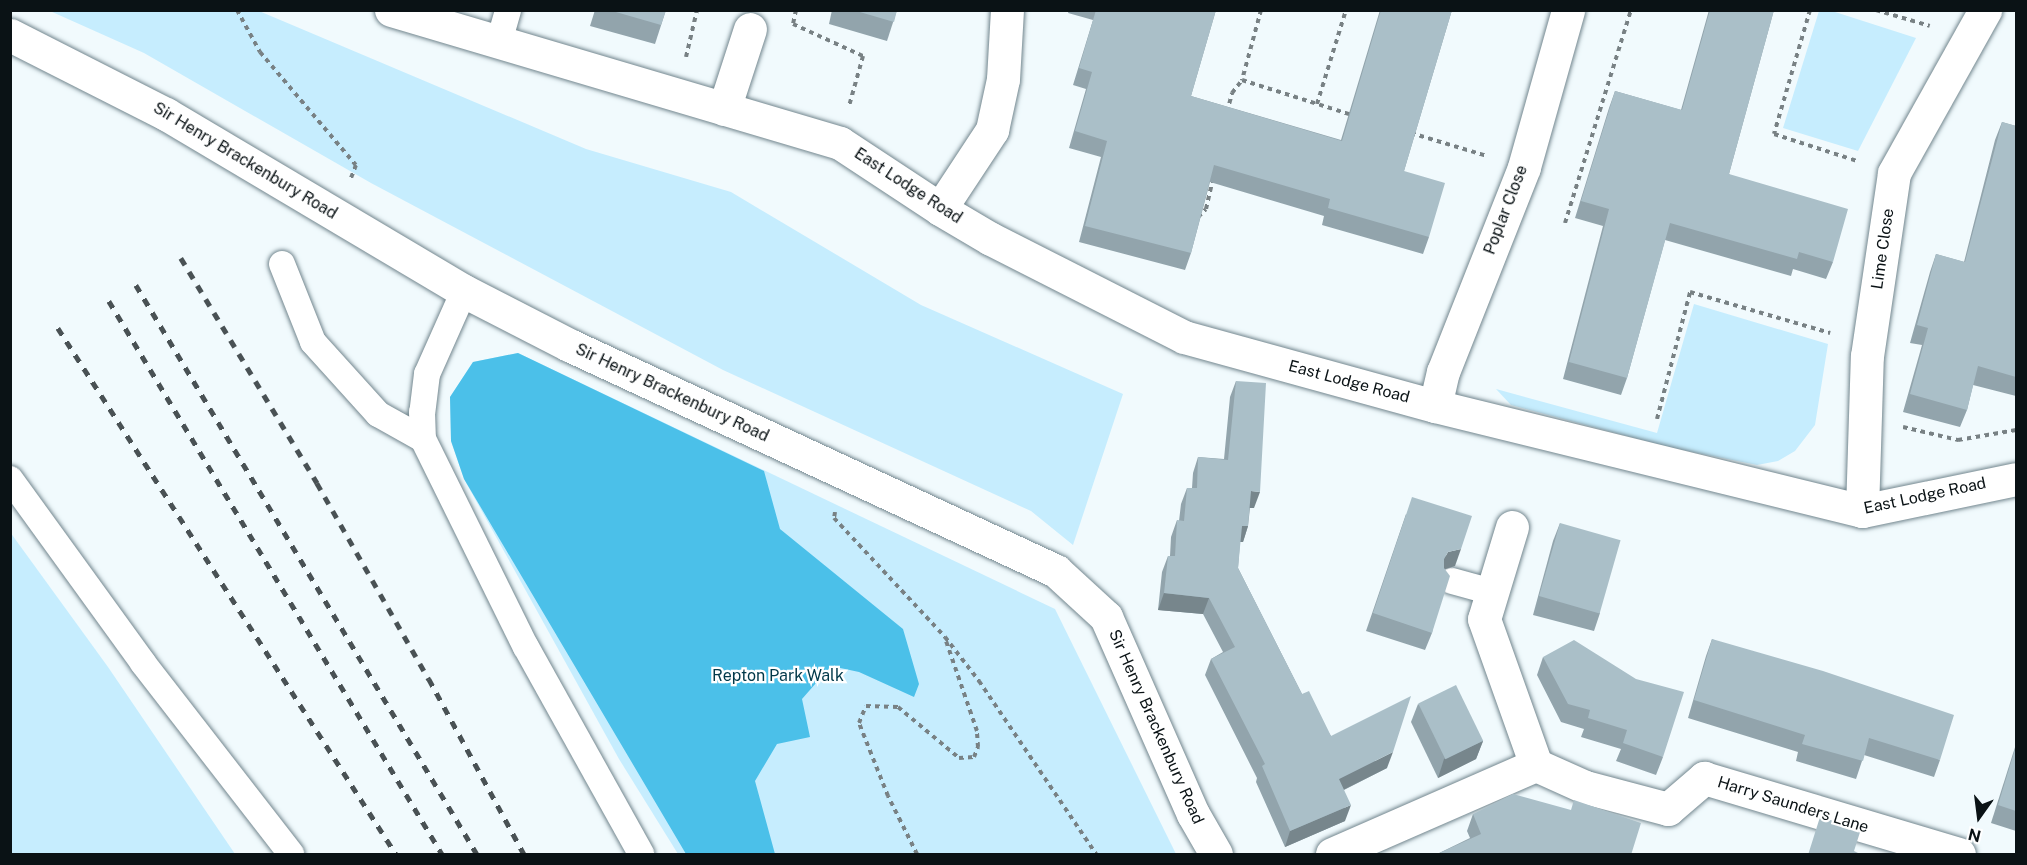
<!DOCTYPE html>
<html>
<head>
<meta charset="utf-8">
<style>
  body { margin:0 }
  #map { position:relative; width:2027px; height:865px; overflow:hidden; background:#f1fafd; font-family:"Public Sans",sans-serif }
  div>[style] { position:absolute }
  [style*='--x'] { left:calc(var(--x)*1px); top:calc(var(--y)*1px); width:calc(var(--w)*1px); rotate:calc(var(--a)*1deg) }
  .green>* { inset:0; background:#c6edfe }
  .forest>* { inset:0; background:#4bc0e9 }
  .path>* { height:4px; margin-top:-2px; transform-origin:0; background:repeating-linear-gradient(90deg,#788184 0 4.5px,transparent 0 9px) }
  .roads { filter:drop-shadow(0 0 2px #72868e) drop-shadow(0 0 2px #72868e) }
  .service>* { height:26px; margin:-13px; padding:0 13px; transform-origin:13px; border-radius:13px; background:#fff }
  .minor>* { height:33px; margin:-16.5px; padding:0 16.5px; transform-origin:16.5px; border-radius:16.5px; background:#fff }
  .rail>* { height:4.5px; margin-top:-2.25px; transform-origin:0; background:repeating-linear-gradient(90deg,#495154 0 8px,transparent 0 16px) }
  .wall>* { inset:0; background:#92a4ac }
  .shaded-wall>* { inset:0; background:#77868c }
  .building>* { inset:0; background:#aabfc8; transform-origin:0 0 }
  span { translate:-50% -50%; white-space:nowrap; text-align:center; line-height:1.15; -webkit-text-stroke:4.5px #fff; paint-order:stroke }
  .street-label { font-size:16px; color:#0a1215 }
  .park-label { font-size:16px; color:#013849 }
  .frame { position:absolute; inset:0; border:12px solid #0a1215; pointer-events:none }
  .north { position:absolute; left:1949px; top:787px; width:60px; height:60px; -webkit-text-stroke:4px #fff; paint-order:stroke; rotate:194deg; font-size:16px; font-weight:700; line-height:24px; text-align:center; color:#0a1215 }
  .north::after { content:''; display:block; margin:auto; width:21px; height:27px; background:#0a1215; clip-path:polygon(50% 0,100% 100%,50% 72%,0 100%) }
</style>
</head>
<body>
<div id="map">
  <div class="green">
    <div style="clip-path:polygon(50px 11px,259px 11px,586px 149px,731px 192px,921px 305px,1123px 394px,1073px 545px,1031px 511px,723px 370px,371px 183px,144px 53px)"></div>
    <div style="clip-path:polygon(1819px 11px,1832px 11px,1916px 38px,1858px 151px,1783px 128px)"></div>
    <div style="clip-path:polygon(1694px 304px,1828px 344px,1815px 425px,1795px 451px,1778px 461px,1757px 465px,1668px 447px,1511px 405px,1496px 389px,1657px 433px)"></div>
    <div style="clip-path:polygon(518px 353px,1055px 609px,1176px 854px,678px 854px,619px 759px,464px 479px,451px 441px,450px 397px,473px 362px)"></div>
    <div style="clip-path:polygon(10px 532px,108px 667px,235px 854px,11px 854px)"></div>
  </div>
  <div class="forest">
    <div style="clip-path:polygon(518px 353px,764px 471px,780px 529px,903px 629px,919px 684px,914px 697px,859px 672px,831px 666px,802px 699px,810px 737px,777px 744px,755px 781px,775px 854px,686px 854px,464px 479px,451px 441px,450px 397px,473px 362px)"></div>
  </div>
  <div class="path">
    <div style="--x:237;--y:10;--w:48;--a:61.3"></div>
    <div style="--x:260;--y:52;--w:148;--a:49.7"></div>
    <div style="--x:356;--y:165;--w:14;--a:111"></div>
    <div style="--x:796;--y:10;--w:14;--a:102"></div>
    <div style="--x:793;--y:24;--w:77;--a:24.6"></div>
    <div style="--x:863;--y:56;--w:52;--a:105.6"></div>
    <div style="--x:1261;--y:10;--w:73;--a:105.2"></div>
    <div style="--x:1242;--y:80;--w:115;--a:17.7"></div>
    <div style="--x:1810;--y:10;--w:129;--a:106.2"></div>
    <div style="--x:1774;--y:134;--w:87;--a:18"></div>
    <div style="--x:1876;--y:10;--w:56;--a:16.5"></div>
    <div style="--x:686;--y:57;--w:48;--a:-76.8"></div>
    <div style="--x:1317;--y:104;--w:98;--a:-72.9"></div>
    <div style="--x:1227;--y:112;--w:20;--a:-75"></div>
    <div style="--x:1232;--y:93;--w:16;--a:-52"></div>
    <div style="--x:1411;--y:133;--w:79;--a:16.8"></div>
    <div style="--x:1198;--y:217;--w:11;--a:-45"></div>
    <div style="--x:1206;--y:209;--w:32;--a:-77"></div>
    <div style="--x:1565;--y:223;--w:223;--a:-72.8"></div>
    <div style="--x:1657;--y:419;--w:131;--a:-75.4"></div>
    <div style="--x:1690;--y:292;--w:146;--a:16.3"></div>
    <div style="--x:1903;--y:427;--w:57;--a:13.3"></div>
    <div style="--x:1958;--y:440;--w:59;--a:-9.8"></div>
    <div style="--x:835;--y:512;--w:6;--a:99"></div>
    <div style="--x:834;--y:518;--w:163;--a:47"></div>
    <div style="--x:945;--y:637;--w:56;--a:52.3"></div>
    <div style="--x:979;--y:681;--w:209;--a:55.9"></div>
    <div style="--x:917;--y:854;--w:65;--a:-116.6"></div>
    <div style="--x:888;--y:796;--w:79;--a:-111.7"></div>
    <div style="--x:859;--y:723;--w:18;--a:-68"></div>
    <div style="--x:866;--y:706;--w:32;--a:2"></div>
    <div style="--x:898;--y:707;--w:80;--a:39.9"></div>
    <div style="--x:959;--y:758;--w:15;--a:-4"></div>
    <div style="--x:974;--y:757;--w:11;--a:-68"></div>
    <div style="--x:978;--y:747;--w:16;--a:-94"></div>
    <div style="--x:977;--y:731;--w:95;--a:-109"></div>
  </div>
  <div class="roads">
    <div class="service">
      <div style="--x:499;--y:42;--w:33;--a:-74"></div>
      <div style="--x:282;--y:264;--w:84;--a:68.3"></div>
      <div style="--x:313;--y:342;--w:97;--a:47.9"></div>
      <div style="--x:378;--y:414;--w:51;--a:29.1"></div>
      <div style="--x:464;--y:291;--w:91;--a:114"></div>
      <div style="--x:427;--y:374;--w:38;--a:97"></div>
      <div style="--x:422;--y:412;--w:27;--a:88"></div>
      <div style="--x:423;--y:439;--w:232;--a:63.7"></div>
      <div style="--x:526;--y:647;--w:237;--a:60.9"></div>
      <div style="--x:10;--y:479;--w:227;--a:54.1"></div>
      <div style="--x:143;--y:663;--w:242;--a:52.2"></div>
      <div style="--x:1452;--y:581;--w:41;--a:15.4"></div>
    </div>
    <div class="minor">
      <div style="--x:391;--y:10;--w:468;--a:16.5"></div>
      <div style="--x:840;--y:143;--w:120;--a:33.4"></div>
      <div style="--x:940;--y:209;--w:59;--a:30.5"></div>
      <div style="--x:991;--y:239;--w:216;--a:26.9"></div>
      <div style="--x:1184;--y:337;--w:260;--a:15.4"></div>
      <div style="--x:1435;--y:406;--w:440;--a:13.8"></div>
      <div style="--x:1862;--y:511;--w:157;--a:-11.7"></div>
      <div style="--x:10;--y:35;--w:175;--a:26.9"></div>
      <div style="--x:166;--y:114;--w:347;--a:30.7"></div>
      <div style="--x:464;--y:291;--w:118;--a:27.2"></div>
      <div style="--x:569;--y:345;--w:537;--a:24.89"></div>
      <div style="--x:1056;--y:571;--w:68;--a:42.6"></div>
      <div style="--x:1106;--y:617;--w:215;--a:66.2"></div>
      <div style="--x:1193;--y:814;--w:46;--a:60.1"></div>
      <div style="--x:724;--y:109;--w:84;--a:-72"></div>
      <div style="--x:940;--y:209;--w:95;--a:-56.6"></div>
      <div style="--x:992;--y:130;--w:52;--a:-77.8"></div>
      <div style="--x:1003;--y:79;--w:69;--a:-86.7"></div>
      <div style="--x:1435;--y:406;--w:35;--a:-77"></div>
      <div style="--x:1443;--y:372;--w:220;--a:-68.4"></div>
      <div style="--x:1524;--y:167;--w:163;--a:-74.3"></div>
      <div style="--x:1862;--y:511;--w:155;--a:-88.2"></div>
      <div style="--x:1867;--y:356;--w:185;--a:-81.6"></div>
      <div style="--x:1894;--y:173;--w:187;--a:-60.8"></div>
      <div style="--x:1512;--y:527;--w:96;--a:106.9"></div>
      <div style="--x:1484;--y:619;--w:155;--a:70.4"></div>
      <div style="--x:1332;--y:854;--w:223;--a:-23.6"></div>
      <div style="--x:1536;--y:765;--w:54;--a:24.2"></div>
      <div style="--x:1585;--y:787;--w:86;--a:14.8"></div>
      <div style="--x:1668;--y:809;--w:48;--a:-40.7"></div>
      <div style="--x:1704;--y:778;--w:266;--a:16.6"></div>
    </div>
  </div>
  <div class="rail">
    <div style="--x:181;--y:258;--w:263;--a:58.8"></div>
    <div style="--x:317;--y:483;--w:226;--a:60.3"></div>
    <div style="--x:429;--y:679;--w:199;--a:61.5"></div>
    <div style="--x:136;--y:285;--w:663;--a:59.07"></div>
    <div style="--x:109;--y:301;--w:646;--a:58.94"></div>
    <div style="--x:58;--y:328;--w:625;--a:57.28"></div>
  </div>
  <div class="wall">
    <div style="clip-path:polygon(595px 10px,666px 10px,655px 44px,590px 26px)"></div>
    <div style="clip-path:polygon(832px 10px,897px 10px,887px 41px,829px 24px)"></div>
    <div style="clip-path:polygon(1069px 10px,1216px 10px,1191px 96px,1341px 140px,1380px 10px,1452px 10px,1404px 171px,1429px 237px,1423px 254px,1322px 225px,1324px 216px,1210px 182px,1191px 253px,1185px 270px,1079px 242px,1101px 157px,1069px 148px,1086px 89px,1073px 85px,1093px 20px,1068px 13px)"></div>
    <div style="clip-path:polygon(1709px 10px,1774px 10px,1729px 174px,1833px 262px,1826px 279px,1793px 269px,1791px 276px,1665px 240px,1627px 378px,1621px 395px,1563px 379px,1603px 226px,1575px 218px,1609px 108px,1615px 91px,1681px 110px)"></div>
    <div style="clip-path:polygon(2002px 122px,2016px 126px,2016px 396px,1973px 385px,1967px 410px,1960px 427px,1903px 412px,1922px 345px,1910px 343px,1930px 272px,1936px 254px,1964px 262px,1995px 140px)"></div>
    <div style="clip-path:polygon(1236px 381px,1254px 508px,1250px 508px,1248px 526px,1243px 542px,1240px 542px,1238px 568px,1302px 694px,1331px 736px,1387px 768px,1344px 790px,1345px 821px,1285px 847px,1256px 782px,1257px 778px,1205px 675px,1211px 659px,1223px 652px,1203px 614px,1158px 610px,1162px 572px,1168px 556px,1170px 556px,1171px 537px,1177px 520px,1179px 521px,1181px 504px,1187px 488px,1192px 488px,1193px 473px,1198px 457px,1224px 459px,1230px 397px)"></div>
    <div style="clip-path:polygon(1406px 514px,1455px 566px,1445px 569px,1432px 633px,1425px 650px,1366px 631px)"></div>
    <div style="clip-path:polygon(1560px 523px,1600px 613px,1594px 631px,1533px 615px,1553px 541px)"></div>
    <div style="clip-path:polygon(1712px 639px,1940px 760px,1934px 777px,1864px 755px,1856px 779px,1796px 761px,1798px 752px,1688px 718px,1706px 656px)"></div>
    <div style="clip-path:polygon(1543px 657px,1663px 757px,1656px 775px,1616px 761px,1621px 749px,1581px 737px,1584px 729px,1561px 722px,1537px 675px)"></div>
    <div style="clip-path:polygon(1418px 704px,1483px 741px,1476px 759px,1438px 778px,1411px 722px)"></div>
    <div style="clip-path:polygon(2016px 744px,2016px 831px,1991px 823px)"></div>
    <div style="clip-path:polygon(1473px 814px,1631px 855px,1435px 855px,1470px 838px,1467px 831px)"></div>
  </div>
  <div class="shaded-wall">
    <div style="clip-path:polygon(1251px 491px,1260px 492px,1254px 508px,1245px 508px)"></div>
    <div style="clip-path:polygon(1242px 526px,1248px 526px,1243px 542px,1236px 542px)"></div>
    <div style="clip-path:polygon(1461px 549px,1455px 566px,1442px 570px,1444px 559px,1448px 552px)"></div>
    <div style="clip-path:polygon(1164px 593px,1209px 598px,1203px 614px,1158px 610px)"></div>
    <div style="clip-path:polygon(1483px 741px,1476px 759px,1438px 778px,1444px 759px)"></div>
    <div style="clip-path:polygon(1393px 752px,1387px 768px,1333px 795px,1339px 779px)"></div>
    <div style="clip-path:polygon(1351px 805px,1345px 821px,1285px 847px,1290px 831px)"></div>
  </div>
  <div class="building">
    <div style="clip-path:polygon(609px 10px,666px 10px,661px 25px)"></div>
    <div style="clip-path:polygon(853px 10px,897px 10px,894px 22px)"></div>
    <div style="clip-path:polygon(1096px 10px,1216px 10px,1191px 96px,1342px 141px,1381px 10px,1452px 10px,1404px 171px,1445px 183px,1429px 237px,1328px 208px,1330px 199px,1214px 165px,1191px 253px,1085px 226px,1107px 141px,1075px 131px,1092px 72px,1079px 68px)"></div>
    <div style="clip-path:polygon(1710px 10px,1774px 10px,1729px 174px,1848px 209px,1833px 262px,1799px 252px,1797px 259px,1670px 223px,1627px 378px,1569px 362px,1609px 209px,1581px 201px,1615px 91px,1682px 110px)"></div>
    <div style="clip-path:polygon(2002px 122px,2016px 126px,2016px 377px,1978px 366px,1967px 410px,1910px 394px,1928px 328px,1917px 325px,1936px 254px,1965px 262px)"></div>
    <div style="clip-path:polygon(1236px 381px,1266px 383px,1260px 492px,1251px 491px,1248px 526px,1242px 526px,1238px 568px,1302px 694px,1309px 691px,1331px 736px,1411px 696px,1393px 752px,1339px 779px,1351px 805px,1290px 831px,1262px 766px,1265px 764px,1211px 659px,1235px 647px,1209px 598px,1164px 593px,1168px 556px,1175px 556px,1177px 520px,1184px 521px,1187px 488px,1197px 488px,1198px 457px,1228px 460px)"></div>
    <div style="clip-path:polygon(1412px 497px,1472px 516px,1461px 549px,1448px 552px,1444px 559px,1444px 568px,1450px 576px,1432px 633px,1373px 613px)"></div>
    <div style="left:1560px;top:523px;width:63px;height:76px;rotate:16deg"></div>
    <div style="clip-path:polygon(1712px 639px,1823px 671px,1954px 715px,1940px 760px,1869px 738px,1863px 761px,1802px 744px,1805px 735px,1694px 700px)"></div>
    <div style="clip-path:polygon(1574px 640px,1636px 679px,1684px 692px,1663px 757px,1623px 743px,1627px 730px,1588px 718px,1590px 710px,1568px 704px,1543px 657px)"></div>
    <div style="left:1456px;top:685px;width:62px;height:42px;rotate:64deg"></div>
    <div style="clip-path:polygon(2016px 746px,2016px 811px,1998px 805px)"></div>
    <div style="clip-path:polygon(1513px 794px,1571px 810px,1574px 800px,1641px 823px,1631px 855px,1544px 855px,1541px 854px,1540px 855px,1435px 855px,1481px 834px,1473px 814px)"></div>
    <div style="clip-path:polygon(1820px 817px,1861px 829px,1854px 851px,1862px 855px,1808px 855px)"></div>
  </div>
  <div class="street-label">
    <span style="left:245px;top:161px;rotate:31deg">Sir Henry Brackenbury Road</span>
    <span style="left:908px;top:186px;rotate:33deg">East Lodge Road</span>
    <span style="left:1506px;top:210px;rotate:-69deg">Poplar Close</span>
    <span style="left:1883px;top:249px;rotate:-82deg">Lime Close</span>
    <span style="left:1349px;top:382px;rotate:15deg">East Lodge Road</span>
    <span style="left:672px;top:393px;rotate:25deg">Sir Henry Brackenbury Road</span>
    <span style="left:1925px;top:496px;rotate:-12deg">East Lodge Road</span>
    <span style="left:1156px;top:727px;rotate:66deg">Sir Henry Brackenbury Road</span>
    <span style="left:1793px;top:805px;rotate:17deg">Harry Saunders Lane</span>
  </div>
  <div class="park-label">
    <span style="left:778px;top:676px">Repton Park Walk</span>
  </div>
  <div class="frame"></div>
  <div class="north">N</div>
</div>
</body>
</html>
